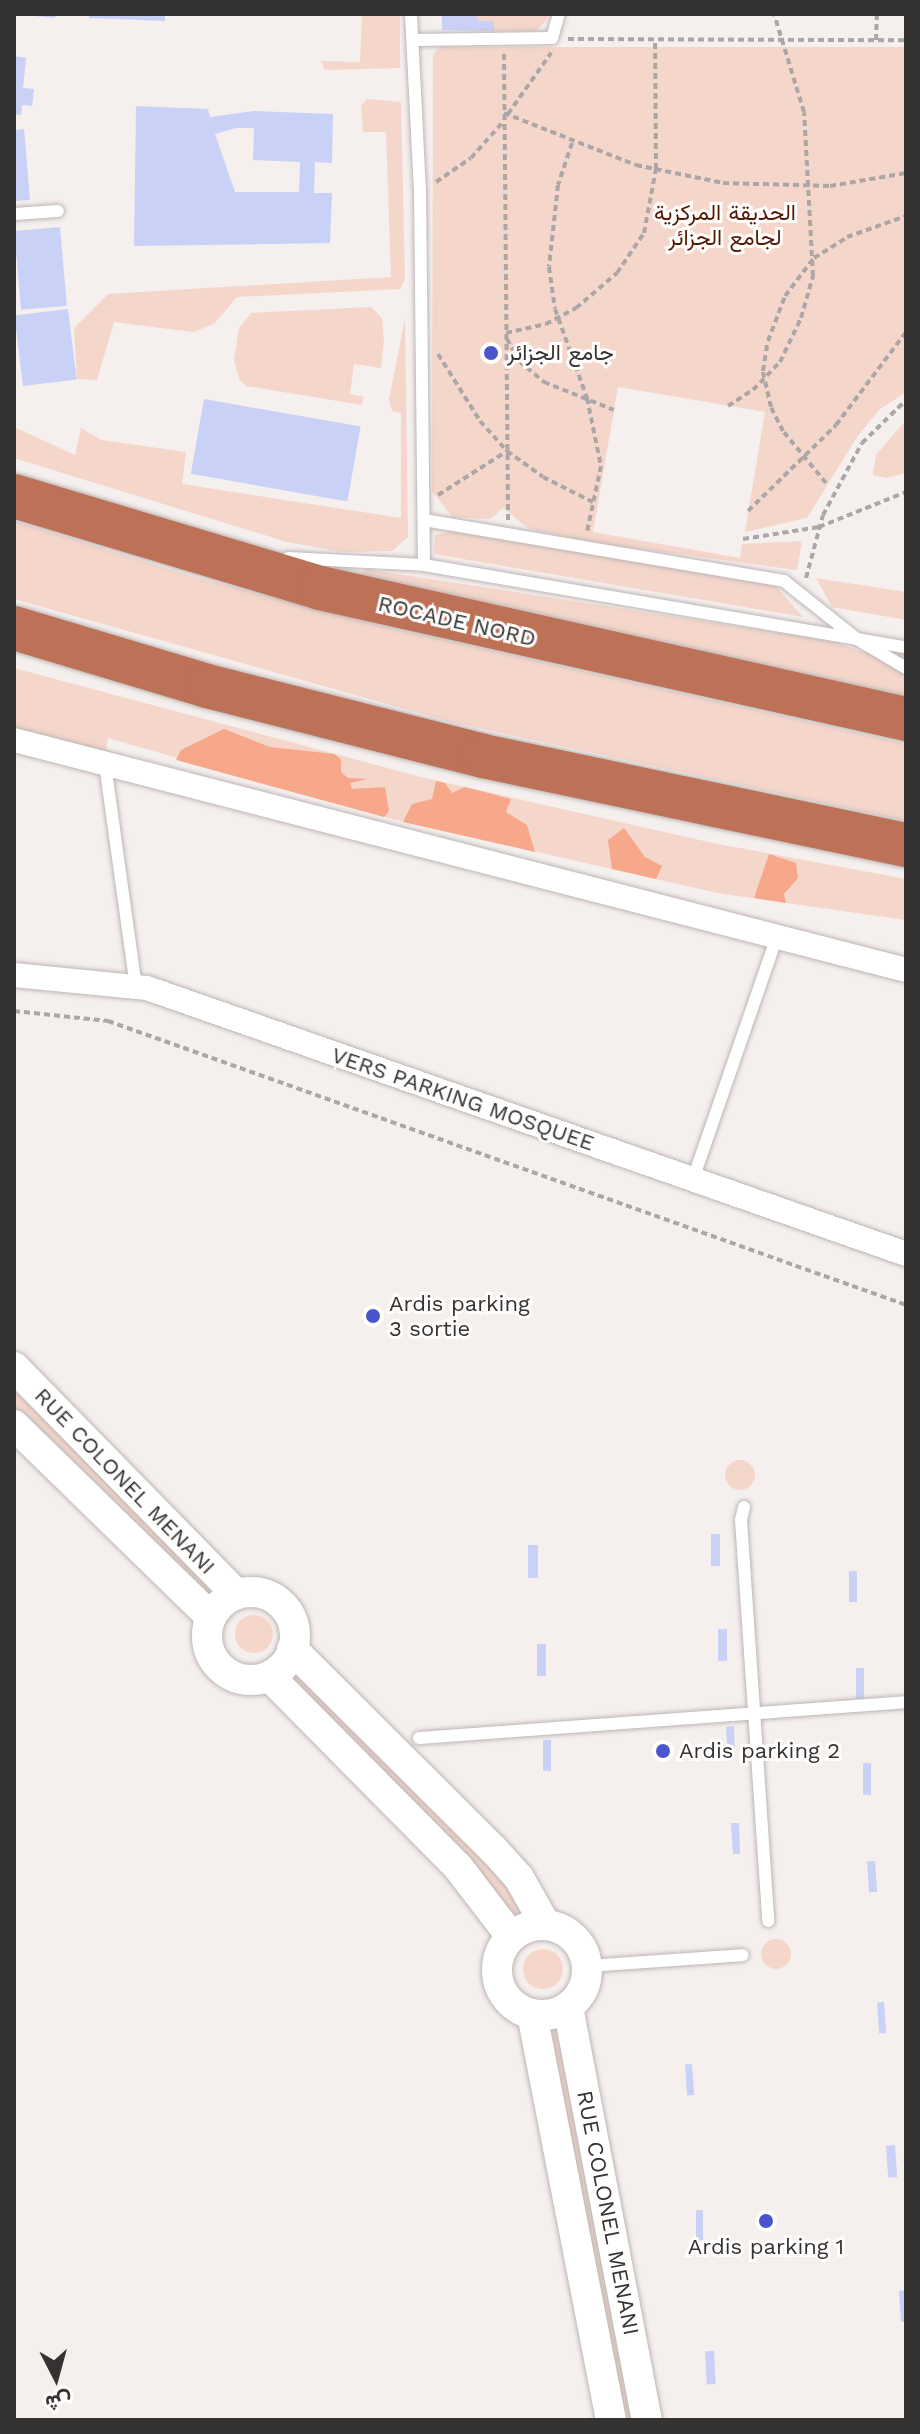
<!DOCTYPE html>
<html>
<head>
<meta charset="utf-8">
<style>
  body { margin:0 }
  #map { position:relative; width:920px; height:2434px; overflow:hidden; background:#f5efed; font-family:"Work Sans",Vazirmatn,sans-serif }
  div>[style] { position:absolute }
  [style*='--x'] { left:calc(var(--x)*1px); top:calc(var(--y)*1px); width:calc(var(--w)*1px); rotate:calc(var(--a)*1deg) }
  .green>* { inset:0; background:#f5d6cb; transform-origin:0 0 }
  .round { border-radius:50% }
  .forest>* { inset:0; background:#f7a78a }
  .building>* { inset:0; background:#c9d2f6; transform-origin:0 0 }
  .path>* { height:4px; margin-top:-2px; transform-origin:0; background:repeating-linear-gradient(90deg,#aca7a6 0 6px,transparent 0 10px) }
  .roads { filter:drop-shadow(0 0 2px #bcb6b5) drop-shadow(0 0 2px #bcb6b5) }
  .service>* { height:12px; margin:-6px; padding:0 6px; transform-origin:6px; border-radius:6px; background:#fff }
  .minor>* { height:24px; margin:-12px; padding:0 12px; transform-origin:12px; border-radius:12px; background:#fff }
  .tertiary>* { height:30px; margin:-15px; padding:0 15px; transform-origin:15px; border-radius:15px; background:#fff }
  .tertiary>.ring { margin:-15px; padding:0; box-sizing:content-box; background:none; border:30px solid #fff; border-radius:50% }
  .motorway>* { height:44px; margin:-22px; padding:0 22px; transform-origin:22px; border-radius:22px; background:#bd7156 }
  .dots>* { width:22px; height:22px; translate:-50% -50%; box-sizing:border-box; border:4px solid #fffefd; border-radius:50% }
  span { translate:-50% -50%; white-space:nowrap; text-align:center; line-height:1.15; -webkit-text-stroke:6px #fffefd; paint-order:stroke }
  .park-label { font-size:22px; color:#541800 }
  .poi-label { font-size:22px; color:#353332 }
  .left { translate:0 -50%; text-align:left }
  .street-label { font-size:22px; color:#353332 }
  .frame { position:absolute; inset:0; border:16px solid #353332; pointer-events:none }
  .north { position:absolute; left:16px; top:2338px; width:80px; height:80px; -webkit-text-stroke:6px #fffefd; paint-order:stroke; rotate:174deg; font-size:22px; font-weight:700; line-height:32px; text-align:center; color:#353332 }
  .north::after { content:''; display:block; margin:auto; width:28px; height:36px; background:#353332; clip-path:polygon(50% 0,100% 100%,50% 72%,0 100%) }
</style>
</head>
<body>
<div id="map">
  <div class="green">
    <div style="clip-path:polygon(362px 14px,400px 14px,400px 68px,325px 70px,321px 61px,360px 62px)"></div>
    <div style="clip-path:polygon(477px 14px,547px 14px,547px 19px,536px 31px,494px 31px,494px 22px,477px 21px)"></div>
    <div style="clip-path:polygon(440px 47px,906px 47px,906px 392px,879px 410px,857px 437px,807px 518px,745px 532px,765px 412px,618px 387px,593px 532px,740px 558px,742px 544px,802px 541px,797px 570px,597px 543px,529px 529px,503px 508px,490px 519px,452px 517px,432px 491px,433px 54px)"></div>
    <div style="clip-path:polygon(367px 99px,401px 102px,405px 279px,400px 289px,237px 297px,214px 324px,193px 332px,114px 322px,97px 380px,77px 379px,74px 328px,108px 294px,391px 277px,386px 132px,363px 132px,361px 106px)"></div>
    <div style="clip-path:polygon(371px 307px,382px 318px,384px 342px,381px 368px,354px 364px,350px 394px,364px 397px,362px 405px,246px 386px,239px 379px,234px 360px,239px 328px,251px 313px)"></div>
    <div style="clip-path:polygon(405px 319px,408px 537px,392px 551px,342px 552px,287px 542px,14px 458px,14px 427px,75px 455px,81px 428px,101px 440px,186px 452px,182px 484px,401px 518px,401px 413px,392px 411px,389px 399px)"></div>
    <div style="clip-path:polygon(906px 420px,906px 473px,886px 478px,873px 475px,876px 455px)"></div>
    <div style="clip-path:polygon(14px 521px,191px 576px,387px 627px,906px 744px,906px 821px,451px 722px,14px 599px)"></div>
    <div style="clip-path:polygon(454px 531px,775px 585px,803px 617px,434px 554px,435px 535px)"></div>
    <div style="clip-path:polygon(365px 569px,832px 641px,894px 662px,857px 639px,906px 647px,906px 699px,360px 575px)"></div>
    <div style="clip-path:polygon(816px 578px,906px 592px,906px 620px,832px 607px)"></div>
    <div style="clip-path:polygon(14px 668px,421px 777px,713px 843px,906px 879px,906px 920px,717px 893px,612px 869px,384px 817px,108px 738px,105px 755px,14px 731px)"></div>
    <div style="left:14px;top:1390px;width:290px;height:19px;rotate:44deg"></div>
    <div class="round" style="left:725px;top:1460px;width:30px;height:30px"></div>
    <div class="round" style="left:235px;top:1615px;width:38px;height:38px"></div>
    <div style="clip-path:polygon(293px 1669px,501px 1879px,527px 1917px,518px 1923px,284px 1678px)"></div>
    <div class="round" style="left:761px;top:1939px;width:30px;height:30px"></div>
    <div class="round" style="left:523px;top:1949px;width:40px;height:40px"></div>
    <div style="left:559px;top:2023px;width:404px;height:13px;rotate:79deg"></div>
  </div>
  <div class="forest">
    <div style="clip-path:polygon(224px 729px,270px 747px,334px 754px,341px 759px,341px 772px,348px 778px,367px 779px,350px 783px,352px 789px,385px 787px,389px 811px,384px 817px,176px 760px,181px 750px)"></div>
    <div style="clip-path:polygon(436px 781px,445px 783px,452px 793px,465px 787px,511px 799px,506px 812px,527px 825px,535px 852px,403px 822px,412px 804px,432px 799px)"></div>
    <div style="clip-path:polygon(624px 828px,645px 857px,662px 866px,656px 879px,612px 869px,608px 840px)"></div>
    <div style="clip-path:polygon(769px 854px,796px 863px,798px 878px,784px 894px,786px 903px,754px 898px)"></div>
  </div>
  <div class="building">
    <div style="clip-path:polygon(14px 14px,56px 14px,55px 18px)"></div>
    <div style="clip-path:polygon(89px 14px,165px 14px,165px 21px,89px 18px)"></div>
    <div style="clip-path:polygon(442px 14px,477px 14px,477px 21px,494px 21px,494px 31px,442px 30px)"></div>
    <div style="clip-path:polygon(14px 56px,26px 58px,23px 88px,34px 89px,32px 106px,22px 105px,21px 115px,14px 114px)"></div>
    <div style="clip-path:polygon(evenodd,136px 106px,208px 109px,210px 117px,254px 111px,333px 114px,332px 163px,315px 162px,314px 193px,332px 193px,330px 243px,134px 246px,136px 106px,236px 128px,254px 128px,253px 160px,300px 162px,299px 192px,235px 192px,215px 134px,236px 128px)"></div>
    <div style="clip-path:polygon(24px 129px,30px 200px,14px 201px,14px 130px)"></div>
    <div style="left:60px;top:227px;width:79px;height:46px;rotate:85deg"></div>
    <div style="left:68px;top:309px;width:71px;height:54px;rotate:83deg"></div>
    <div style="left:204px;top:399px;width:159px;height:76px;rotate:10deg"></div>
    <div style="left:711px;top:1534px;width:9px;height:32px"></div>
    <div style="left:528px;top:1545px;width:10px;height:33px"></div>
    <div style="left:849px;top:1571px;width:8px;height:31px"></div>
    <div style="left:718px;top:1629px;width:9px;height:32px"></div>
    <div style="left:537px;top:1644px;width:9px;height:32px"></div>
    <div style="left:856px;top:1668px;width:8px;height:31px"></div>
    <div style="clip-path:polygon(734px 1726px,735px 1757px,728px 1758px,726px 1727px)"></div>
    <div style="left:543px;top:1740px;width:8px;height:31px"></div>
    <div style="left:863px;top:1763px;width:8px;height:32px"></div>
    <div style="clip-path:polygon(731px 1823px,739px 1823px,740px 1854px,733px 1854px)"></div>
    <div style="left:875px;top:1861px;width:31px;height:8px;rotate:86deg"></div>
    <div style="left:884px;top:2002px;width:31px;height:7px;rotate:86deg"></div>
    <div style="left:692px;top:2064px;width:31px;height:7px;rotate:86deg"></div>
    <div style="left:895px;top:2145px;width:32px;height:9px;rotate:86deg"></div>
    <div style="left:696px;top:2210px;width:7px;height:31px"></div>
    <div style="clip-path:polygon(906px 2290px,906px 2322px,901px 2322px,899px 2291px)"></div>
    <div style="left:714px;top:2351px;width:33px;height:9px;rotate:87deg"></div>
  </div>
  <div class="path">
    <div style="--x:568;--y:39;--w:338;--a:0.2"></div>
    <div style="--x:876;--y:40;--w:26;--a:-88"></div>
    <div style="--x:504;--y:54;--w:467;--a:89.5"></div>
    <div style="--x:504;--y:113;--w:142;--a:21.5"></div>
    <div style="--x:636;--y:165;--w:89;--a:11.7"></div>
    <div style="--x:723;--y:183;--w:107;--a:1.6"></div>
    <div style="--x:830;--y:186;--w:77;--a:-9.7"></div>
    <div style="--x:508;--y:114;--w:75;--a:-54.8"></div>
    <div style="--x:572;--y:143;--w:44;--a:108.4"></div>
    <div style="--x:558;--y:185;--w:82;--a:96.3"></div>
    <div style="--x:549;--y:267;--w:42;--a:81.9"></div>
    <div style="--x:555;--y:309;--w:95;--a:70.2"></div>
    <div style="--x:587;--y:398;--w:69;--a:78.4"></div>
    <div style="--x:601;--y:466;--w:67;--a:102"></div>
    <div style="--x:436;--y:182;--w:42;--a:-34.4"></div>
    <div style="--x:471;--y:158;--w:48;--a:-48.4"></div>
    <div style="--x:906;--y:220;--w:87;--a:90"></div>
    <div style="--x:506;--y:333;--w:41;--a:-12.7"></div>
    <div style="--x:546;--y:324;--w:34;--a:-28"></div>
    <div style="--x:576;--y:308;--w:54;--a:-40.5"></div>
    <div style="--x:617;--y:273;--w:48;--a:-56"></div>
    <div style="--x:644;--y:233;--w:65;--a:-79.4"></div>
    <div style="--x:656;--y:169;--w:130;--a:-90.4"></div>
    <div style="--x:507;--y:339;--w:25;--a:61"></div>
    <div style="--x:519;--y:361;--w:33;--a:40"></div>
    <div style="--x:544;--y:382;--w:75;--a:21.8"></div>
    <div style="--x:438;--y:354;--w:79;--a:57.9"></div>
    <div style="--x:480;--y:421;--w:40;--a:48"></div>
    <div style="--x:507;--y:451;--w:44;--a:35.8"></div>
    <div style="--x:543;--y:477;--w:58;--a:26.6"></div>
    <div style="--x:728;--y:406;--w:30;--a:-33"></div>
    <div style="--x:753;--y:390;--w:39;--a:-46"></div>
    <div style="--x:780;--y:362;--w:49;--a:-64.5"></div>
    <div style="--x:801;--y:318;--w:44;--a:-74.1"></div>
    <div style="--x:813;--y:276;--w:164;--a:-93.1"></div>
    <div style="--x:804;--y:112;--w:102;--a:-107"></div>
    <div style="--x:826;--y:483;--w:67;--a:-129.6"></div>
    <div style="--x:783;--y:431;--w:27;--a:-117"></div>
    <div style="--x:771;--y:407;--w:37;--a:-103"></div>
    <div style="--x:763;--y:371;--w:30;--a:-81"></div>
    <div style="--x:768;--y:341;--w:48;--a:-69.3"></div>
    <div style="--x:785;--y:296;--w:48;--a:-52.7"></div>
    <div style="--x:814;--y:258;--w:39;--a:-32"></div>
    <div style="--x:847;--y:237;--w:63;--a:-19.6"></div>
    <div style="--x:438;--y:495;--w:82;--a:-32.5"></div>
    <div style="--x:748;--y:511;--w:123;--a:-44.3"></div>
    <div style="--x:836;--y:425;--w:116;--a:-53"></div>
    <div style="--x:743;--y:539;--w:77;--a:-9"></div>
    <div style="--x:819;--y:527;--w:94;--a:-21.9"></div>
    <div style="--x:806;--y:578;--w:65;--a:-74.9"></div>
    <div style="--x:823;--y:515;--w:82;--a:-61.6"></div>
    <div style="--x:862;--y:443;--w:62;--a:-44.3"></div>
    <div style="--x:14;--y:1011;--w:95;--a:6.1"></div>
    <div style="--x:108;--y:1021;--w:847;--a:19.59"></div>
  </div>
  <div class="roads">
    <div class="service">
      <div style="--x:411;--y:14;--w:175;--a:87.1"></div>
      <div style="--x:420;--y:189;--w:376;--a:89.4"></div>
      <div style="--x:413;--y:40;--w:139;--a:-0.8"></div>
      <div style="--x:552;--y:38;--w:25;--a:-74"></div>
      <div style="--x:14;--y:214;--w:44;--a:-3.9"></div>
      <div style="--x:424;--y:520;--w:365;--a:9.6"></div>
      <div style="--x:784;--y:581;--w:93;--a:38.5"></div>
      <div style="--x:857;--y:639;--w:57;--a:30.6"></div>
      <div style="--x:288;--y:558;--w:136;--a:2.9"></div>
      <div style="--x:424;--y:565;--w:489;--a:9.7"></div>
      <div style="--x:105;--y:764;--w:225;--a:82.1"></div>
      <div style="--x:693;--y:1179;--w:256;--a:-70.9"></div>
      <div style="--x:744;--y:1507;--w:13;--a:103"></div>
      <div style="--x:741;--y:1520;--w:402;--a:86.1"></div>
      <div style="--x:419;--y:1738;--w:488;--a:-4.2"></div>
      <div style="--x:587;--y:1966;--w:156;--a:-4"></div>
    </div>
    <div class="minor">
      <div style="--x:14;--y:740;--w:921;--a:14.46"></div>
      <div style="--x:14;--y:975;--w:134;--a:5.6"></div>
      <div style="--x:147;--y:988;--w:804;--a:19.31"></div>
    </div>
    <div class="tertiary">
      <div style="--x:14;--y:1367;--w:318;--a:45.6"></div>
      <div style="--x:14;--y:1425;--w:275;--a:44.3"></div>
      <div class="ring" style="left:207px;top:1592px;width:58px;height:58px"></div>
      <div style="--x:292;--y:1649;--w:284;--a:44.9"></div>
      <div style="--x:493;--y:1849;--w:39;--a:48"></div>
      <div style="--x:519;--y:1878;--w:53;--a:60.5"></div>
      <div style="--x:269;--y:1676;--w:269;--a:45.3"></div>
      <div style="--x:458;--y:1867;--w:87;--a:52.5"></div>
      <div class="ring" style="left:497px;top:1925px;width:60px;height:60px"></div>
      <div style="--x:568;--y:2007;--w:420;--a:79.2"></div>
      <div style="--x:532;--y:2014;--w:414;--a:79"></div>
    </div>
    <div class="motorway">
      <div style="--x:14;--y:496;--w:320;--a:16.7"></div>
      <div style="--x:320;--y:588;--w:600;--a:12.6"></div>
      <div style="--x:14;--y:628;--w:202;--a:16.7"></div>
      <div style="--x:207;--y:686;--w:285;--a:14.2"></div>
      <div style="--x:483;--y:756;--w:432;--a:11.9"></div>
    </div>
  </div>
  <div class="dots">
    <div style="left:491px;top:353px;background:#4a55cb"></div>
    <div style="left:373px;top:1316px;background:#4a55cb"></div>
    <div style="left:663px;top:1751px;background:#4a55cb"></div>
    <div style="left:766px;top:2221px;background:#4a55cb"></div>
  </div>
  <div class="park-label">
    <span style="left:725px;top:225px">الحديقة المركزية<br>لجامع الجزائر</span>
  </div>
  <div class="poi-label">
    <span class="left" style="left:507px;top:353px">جامع الجزائر</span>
    <span class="left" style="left:389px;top:1316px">Ardis parking<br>3 sortie</span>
    <span class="left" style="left:679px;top:1751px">Ardis parking 2</span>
    <span style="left:766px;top:2247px">Ardis parking 1</span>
  </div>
  <div class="street-label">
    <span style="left:457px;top:621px;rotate:13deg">ROCADE NORD</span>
    <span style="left:463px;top:1099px;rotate:19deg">VERS PARKING MOSQUEE</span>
    <span style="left:125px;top:1481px;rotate:46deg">RUE COLONEL MENANI</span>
    <span style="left:608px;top:2213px;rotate:79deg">RUE COLONEL MENANI</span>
  </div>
  <div class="frame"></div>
  <div class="north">ش</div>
</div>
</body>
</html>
